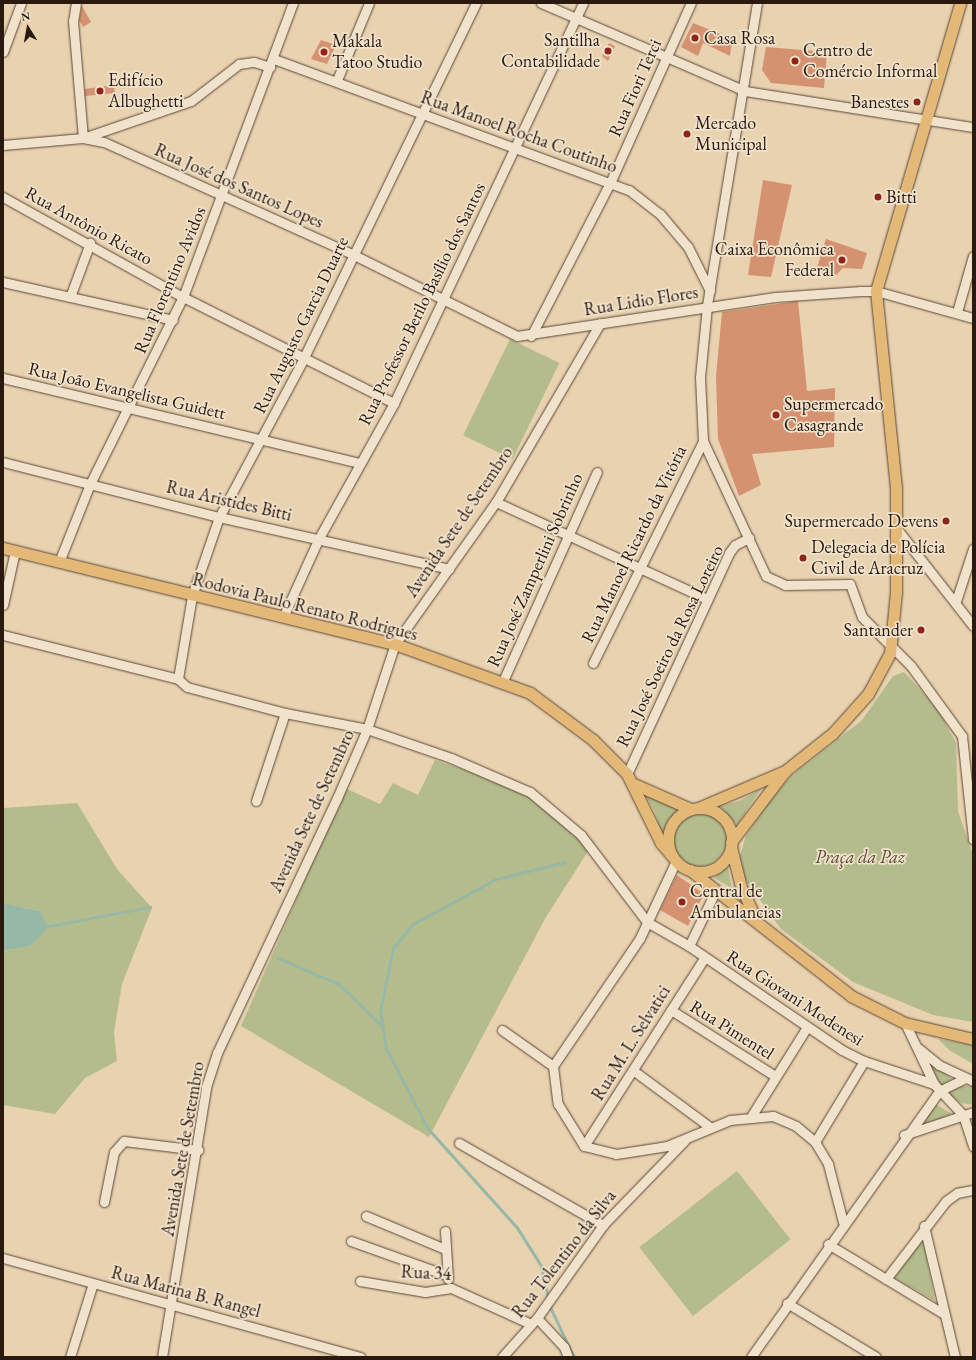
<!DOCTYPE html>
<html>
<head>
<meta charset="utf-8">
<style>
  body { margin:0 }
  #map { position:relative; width:976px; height:1360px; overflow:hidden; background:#e9d2b0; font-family:"EB Garamond",serif }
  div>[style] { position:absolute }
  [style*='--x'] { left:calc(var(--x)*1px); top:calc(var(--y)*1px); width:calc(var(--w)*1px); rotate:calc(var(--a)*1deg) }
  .green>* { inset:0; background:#b5bc8c; transform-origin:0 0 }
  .round { border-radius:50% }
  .water>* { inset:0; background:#98b8a7 }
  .stream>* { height:2.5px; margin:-1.25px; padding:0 1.25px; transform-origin:1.25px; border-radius:1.25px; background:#98b8a7 }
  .building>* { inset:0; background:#d49270 }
  .roads { filter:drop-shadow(0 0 1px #5a4737) drop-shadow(0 0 1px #5a4737) }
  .minor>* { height:9px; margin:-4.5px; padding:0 4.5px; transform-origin:4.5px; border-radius:4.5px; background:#f1e2cc }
  .major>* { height:11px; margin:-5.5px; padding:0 5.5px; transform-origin:5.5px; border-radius:5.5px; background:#e4b978 }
  .major>.ring { margin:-5.5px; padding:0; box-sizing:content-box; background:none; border:11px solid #e4b978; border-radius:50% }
  .dots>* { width:11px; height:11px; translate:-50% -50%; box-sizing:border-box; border:2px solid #f1e2cc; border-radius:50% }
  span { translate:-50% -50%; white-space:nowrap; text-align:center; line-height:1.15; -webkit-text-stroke:3.5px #f1e2cc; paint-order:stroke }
  .poi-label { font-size:18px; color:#2a190f }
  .left { translate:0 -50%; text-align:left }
  .right { translate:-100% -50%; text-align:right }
  .street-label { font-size:18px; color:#2a190f }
  .park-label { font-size:18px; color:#544a34; font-style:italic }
  .frame { position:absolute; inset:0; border:4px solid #2a190f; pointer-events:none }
  .north { position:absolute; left:8px; top:8px; width:40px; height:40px; -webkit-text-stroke:3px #f1e2cc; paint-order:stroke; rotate:349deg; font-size:11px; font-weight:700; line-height:16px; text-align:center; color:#2a190f }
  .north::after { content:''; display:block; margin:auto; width:14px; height:18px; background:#2a190f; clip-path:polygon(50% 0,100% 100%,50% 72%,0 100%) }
</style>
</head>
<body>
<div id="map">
  <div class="green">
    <div style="left:510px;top:339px;width:55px;height:107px;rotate:26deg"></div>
    <div style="clip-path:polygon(904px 672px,939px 710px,956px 743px,958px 811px,973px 855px,973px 1022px,933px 1015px,853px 982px,781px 929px,744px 878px,740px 856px,746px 835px,772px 798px,790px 777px,862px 720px,893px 676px)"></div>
    <div style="clip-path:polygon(435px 760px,523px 790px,594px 842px,546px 917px,429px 1137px,241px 1026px,345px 788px,380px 804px,393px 783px,418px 795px)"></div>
    <div style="clip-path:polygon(641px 789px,679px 808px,662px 833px,654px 810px)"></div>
    <div style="clip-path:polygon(761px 789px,737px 825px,720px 806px,739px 801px)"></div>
    <div style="clip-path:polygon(77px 803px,117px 869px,152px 908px,122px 984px,114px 1032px,117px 1061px,85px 1078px,55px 1114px,3px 1105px,3px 951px,31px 946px,45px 932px,40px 911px,3px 903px,3px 808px)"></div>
    <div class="round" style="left:673px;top:812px;width:54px;height:54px"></div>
    <div style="clip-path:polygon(726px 867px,728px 868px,732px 888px,714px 878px)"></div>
    <div style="clip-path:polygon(938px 1039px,973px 1045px,973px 1064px,949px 1050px)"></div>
    <div style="clip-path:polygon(932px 1063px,952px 1079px,941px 1086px,929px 1064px)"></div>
    <div style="clip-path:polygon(958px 1086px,973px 1086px,973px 1105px,961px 1103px,950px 1095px,949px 1091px)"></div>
    <div style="clip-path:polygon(934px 1103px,952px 1114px,917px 1128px)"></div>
    <div style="left:737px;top:1171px;width:87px;height:124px;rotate:52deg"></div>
    <div style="clip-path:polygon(922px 1235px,935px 1301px,891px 1276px)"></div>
  </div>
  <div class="water">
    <div style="clip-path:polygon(3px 903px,40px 911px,46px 923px,45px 932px,31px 946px,3px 951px)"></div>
  </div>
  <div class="stream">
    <div style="--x:44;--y:927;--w:108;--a:-10.7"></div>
    <div style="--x:278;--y:958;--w:66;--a:23.1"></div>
    <div style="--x:339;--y:984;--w:59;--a:44.3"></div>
    <div style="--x:548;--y:1299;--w:34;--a:-102"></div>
    <div style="--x:541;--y:1266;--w:45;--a:-122.3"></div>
    <div style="--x:517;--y:1228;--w:133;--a:-132"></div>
    <div style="--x:428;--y:1129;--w:90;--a:-117.7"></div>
    <div style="--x:386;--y:1049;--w:37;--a:-99"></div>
    <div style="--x:380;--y:1012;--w:65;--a:-78.5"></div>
    <div style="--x:393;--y:948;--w:31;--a:-50"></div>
    <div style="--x:413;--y:924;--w:94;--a:-28.5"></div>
    <div style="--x:496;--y:879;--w:71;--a:-13.8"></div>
    <div style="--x:549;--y:1304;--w:59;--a:64.7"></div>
  </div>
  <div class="building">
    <div style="clip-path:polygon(82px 6px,91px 22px,83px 27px,79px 20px)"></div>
    <div style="clip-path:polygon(693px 23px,738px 41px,731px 47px,730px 56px,703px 43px,698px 56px,681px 47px)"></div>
    <div style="clip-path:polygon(321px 40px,336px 45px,327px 64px,311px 59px)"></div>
    <div style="clip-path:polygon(609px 43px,615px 46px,608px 61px,602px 56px)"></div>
    <div style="clip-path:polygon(766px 47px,827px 52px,824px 88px,771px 83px,762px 70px)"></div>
    <div style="clip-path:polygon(114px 85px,115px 93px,85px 96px,85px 89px)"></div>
    <div style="clip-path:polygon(763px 180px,792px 185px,771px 277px,748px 275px)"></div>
    <div style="clip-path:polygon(826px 239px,867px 253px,862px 269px,843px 268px,836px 275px,816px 271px)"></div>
    <div style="clip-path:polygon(798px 301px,807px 391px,835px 388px,834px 447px,752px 454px,761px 485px,739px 496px,718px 439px,716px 376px,722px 312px)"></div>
    <div style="clip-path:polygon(677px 875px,704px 894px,688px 926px,660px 910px)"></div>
  </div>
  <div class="roads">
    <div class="minor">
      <div style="--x:76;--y:3;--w:18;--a:99"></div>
      <div style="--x:73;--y:21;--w:117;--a:85.1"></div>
      <div style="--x:83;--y:138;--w:21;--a:11"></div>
      <div style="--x:104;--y:142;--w:274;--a:24.3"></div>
      <div style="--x:354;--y:255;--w:182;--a:26.4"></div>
      <div style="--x:517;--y:336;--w:261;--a:-8.6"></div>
      <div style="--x:775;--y:297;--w:86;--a:-4"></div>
      <div style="--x:861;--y:291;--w:15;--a:0"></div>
      <div style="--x:876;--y:291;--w:101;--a:15.6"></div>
      <div style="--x:476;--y:3;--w:394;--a:115.9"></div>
      <div style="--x:304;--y:358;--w:180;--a:118.1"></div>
      <div style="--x:219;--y:517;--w:83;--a:108.9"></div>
      <div style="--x:192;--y:596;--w:84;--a:99.6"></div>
      <div style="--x:178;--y:679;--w:12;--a:42"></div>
      <div style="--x:187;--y:687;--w:101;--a:14.9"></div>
      <div style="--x:285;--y:713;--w:84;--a:11"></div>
      <div style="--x:367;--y:729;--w:89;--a:19"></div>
      <div style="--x:451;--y:758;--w:86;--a:23.3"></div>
      <div style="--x:530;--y:792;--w:67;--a:40.1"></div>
      <div style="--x:581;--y:835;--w:109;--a:52.8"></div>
      <div style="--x:647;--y:922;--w:48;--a:29.7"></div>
      <div style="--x:689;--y:946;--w:185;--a:34.2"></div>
      <div style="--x:842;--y:1050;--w:25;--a:27"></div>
      <div style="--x:864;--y:1061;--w:74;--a:18.2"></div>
      <div style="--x:541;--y:3;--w:222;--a:23.3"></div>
      <div style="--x:745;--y:91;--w:231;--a:9"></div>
      <div style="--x:757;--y:3;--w:307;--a:99.4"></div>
      <div style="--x:707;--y:306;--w:71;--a:95.6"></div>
      <div style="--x:700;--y:377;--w:64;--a:87.3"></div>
      <div style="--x:703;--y:441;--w:149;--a:65"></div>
      <div style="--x:766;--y:576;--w:21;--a:25"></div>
      <div style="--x:785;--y:585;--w:65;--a:-0.9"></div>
      <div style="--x:850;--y:584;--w:35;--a:70"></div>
      <div style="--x:862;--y:617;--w:69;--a:45"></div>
      <div style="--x:911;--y:666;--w:87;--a:53.9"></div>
      <div style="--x:962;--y:736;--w:104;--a:83.9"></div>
      <div style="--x:3;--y:52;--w:52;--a:-69.8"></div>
      <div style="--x:274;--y:59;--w:378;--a:20.3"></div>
      <div style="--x:629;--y:190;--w:39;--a:38"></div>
      <div style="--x:660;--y:214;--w:43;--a:49.7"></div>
      <div style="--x:688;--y:247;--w:49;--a:63.4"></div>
      <div style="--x:337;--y:80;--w:83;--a:-67.4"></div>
      <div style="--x:3;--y:145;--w:80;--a:-5"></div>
      <div style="--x:83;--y:138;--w:114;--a:-18.9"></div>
      <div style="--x:191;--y:101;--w:61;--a:-37.6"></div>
      <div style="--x:239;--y:64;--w:15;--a:-8"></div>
      <div style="--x:254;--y:62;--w:17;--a:17"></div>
      <div style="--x:3;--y:197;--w:206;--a:29.1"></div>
      <div style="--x:183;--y:297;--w:236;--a:26.7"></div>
      <div style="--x:3;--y:282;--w:174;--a:12.6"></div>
      <div style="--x:70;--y:297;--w:58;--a:-69.7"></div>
      <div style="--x:957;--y:312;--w:58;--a:-74.1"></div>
      <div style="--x:531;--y:336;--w:172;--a:-62.7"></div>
      <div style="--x:610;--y:183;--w:197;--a:-65.8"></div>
      <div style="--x:3;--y:378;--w:367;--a:13.4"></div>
      <div style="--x:3;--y:462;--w:223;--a:14.3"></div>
      <div style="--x:219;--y:517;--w:236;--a:12.7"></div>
      <div style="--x:496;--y:502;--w:232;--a:24.7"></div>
      <div style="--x:897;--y:529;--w:123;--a:51.9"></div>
      <div style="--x:59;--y:562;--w:84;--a:-68.3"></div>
      <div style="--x:90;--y:484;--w:209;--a:-63.6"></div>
      <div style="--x:183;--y:297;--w:314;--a:-69.5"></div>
      <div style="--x:956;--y:601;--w:55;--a:-71.9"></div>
      <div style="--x:3;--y:605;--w:55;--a:-77.5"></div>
      <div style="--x:284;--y:615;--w:85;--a:-65.6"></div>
      <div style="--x:319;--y:538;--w:154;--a:-60.9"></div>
      <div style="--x:394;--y:403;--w:442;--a:-64.7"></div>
      <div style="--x:3;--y:635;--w:180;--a:14.1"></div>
      <div style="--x:593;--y:663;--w:248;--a:-63.6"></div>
      <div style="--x:503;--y:681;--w:229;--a:-65.8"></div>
      <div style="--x:627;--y:774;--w:243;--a:-65.2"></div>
      <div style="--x:729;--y:553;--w:10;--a:-53"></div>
      <div style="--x:735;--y:545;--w:16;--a:-27"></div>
      <div style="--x:256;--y:801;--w:93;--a:-71.8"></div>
      <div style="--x:676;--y:861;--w:85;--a:115.1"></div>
      <div style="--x:640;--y:938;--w:155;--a:124.2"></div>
      <div style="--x:553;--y:1066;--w:38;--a:83"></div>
      <div style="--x:558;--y:1104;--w:49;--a:58.2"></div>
      <div style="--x:584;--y:1146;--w:33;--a:14"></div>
      <div style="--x:616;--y:1154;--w:52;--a:-8.9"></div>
      <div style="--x:667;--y:1146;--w:68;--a:-22.4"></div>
      <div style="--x:730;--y:1120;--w:43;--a:-5.3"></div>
      <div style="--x:773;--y:1116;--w:25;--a:23"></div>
      <div style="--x:796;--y:1126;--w:25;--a:40"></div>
      <div style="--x:815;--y:1142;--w:26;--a:59"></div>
      <div style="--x:828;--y:1164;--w:60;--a:75.5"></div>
      <div style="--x:689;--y:946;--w:62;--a:-64.3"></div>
      <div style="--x:671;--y:1010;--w:123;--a:32.4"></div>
      <div style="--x:905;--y:1023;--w:68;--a:64.6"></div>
      <div style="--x:934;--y:1084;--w:42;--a:46.9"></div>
      <div style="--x:963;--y:1115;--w:33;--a:72"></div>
      <div style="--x:502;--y:1030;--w:62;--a:35.2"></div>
      <div style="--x:918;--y:1048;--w:27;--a:39"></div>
      <div style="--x:939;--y:1065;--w:38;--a:25"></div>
      <div style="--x:634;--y:1071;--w:94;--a:36.4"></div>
      <div style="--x:752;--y:1115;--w:104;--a:-58"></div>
      <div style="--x:904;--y:1135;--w:73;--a:-18.4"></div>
      <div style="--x:815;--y:1142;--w:95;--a:-58.8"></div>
      <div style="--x:459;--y:1143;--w:166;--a:29.7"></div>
      <div style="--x:584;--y:1146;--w:224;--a:-57.4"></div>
      <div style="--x:104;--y:1202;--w:51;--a:-78.7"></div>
      <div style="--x:114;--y:1152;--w:15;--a:-48"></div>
      <div style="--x:124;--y:1141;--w:75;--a:6.9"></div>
      <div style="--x:366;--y:1216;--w:86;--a:22.7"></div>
      <div style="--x:924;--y:1226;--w:135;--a:76.7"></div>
      <div style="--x:445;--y:1231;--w:48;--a:86.4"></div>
      <div style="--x:351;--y:1241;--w:101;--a:19.7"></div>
      <div style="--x:828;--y:1244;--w:135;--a:31.1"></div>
      <div style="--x:3;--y:1258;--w:371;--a:15.5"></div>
      <div style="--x:886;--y:1279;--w:98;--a:-52.4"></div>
      <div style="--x:946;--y:1201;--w:14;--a:-36"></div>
      <div style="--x:957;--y:1193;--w:16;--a:-11"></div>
      <div style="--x:360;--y:1281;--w:66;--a:9.6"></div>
      <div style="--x:425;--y:1292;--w:26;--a:-9"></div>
      <div style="--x:451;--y:1288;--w:88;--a:24.2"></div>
      <div style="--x:787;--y:1303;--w:104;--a:31.2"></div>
      <div style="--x:537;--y:1318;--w:40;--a:47"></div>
      <div style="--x:564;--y:1347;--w:11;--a:68"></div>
      <div style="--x:70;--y:1357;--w:77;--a:-72.7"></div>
      <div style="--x:162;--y:1357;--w:274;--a:-80.7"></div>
      <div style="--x:206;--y:1087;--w:36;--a:-72"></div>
      <div style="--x:217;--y:1053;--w:282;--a:-64.8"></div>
      <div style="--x:337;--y:798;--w:75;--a:-66.5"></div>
      <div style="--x:367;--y:729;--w:89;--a:-71.8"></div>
      <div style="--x:395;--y:644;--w:174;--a:-54.6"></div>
      <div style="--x:496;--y:502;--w:207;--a:-59.8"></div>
      <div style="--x:502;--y:1357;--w:52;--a:-48.1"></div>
      <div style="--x:537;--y:1318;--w:114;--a:-54.6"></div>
      <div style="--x:603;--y:1225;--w:117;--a:-46"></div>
      <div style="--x:751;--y:1357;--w:326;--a:-54.7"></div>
      <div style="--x:939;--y:1091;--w:28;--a:-26"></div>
    </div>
    <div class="major">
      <div style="--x:3;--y:548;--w:404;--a:13.8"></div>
      <div style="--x:395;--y:644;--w:144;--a:19.9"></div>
      <div style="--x:530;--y:693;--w:79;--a:36.7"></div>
      <div style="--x:593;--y:740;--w:48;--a:45"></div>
      <div style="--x:627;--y:774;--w:77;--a:63.8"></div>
      <div style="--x:661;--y:843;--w:17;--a:50"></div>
      <div style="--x:634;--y:784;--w:62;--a:23.7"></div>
      <div style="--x:698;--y:808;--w:95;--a:-23"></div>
      <div style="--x:785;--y:771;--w:61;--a:-38.4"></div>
      <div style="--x:833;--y:733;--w:52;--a:-48.1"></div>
      <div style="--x:868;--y:694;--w:47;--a:-61.8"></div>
      <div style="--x:890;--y:653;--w:61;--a:-84.4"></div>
      <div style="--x:896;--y:592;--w:104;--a:-90"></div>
      <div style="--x:896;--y:488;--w:198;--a:-95.8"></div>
      <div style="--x:876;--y:291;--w:300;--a:-73.7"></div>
      <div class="ring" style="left:668px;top:808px;width:53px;height:53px"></div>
      <div style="--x:731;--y:842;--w:89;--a:-52.7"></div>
      <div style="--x:731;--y:847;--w:41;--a:76"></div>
      <div style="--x:741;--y:887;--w:35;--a:65"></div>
      <div style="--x:690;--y:870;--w:204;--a:38"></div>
      <div style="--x:851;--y:996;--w:60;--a:26.6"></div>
      <div style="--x:905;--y:1023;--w:70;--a:13.2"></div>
    </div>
  </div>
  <div class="dots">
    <div style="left:695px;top:38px;background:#8f2418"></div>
    <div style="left:608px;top:51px;background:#8f2418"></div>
    <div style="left:324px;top:52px;background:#8f2418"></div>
    <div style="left:795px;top:61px;background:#8f2418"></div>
    <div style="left:100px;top:91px;background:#8f2418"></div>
    <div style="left:917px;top:102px;background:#8f2418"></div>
    <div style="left:687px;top:134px;background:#8f2418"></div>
    <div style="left:878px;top:197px;background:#8f2418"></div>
    <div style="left:842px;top:260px;background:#8f2418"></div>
    <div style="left:776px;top:415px;background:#8f2418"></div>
    <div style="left:946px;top:521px;background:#8f2418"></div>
    <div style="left:803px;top:558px;background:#8f2418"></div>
    <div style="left:921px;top:630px;background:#8f2418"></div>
    <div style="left:682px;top:902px;background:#8f2418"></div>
  </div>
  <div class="poi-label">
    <span class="left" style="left:704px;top:38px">Casa Rosa</span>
    <span class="right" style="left:600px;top:51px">Santilha<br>Contabilidade</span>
    <span class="left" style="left:332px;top:52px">Makala<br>Tatoo Studio</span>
    <span class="left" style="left:803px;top:61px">Centro de<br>Comércio Informal</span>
    <span class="left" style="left:108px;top:91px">Edifício<br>Albughetti</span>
    <span class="right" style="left:909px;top:102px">Banestes</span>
    <span class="left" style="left:695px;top:134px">Mercado<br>Municipal</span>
    <span class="left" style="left:886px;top:197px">Bitti</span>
    <span class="right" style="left:834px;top:260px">Caixa Econômica<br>Federal</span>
    <span class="left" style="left:784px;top:415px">Supermercado<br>Casagrande</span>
    <span class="right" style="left:938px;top:521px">Supermercado Devens</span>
    <span class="left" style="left:811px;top:558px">Delegacia de Polícia<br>Civil de Aracruz</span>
    <span class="right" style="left:913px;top:630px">Santander</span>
    <span class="left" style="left:690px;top:902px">Central de<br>Ambulancias</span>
  </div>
  <div class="street-label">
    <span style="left:635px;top:88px;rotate:-66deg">Rua Fiori Terci</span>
    <span style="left:519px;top:132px;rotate:20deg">Rua Manoel Rocha Coutinho</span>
    <span style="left:239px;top:186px;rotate:24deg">Rua José dos Santos Lopes</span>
    <span style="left:89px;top:226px;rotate:29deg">Rua Antônio Ricato</span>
    <span style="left:170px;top:280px;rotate:-67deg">Rua Florentino Avidos</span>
    <span style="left:641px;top:301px;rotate:-9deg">Rua Lidio Flores</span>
    <span style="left:422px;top:304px;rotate:-64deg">Rua Professor Berilo Basílio dos Santos</span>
    <span style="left:301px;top:325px;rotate:-64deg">Rua Augusto Garcia Duarte</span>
    <span style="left:127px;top:391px;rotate:13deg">Rua João Evangelista Guidett</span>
    <span style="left:229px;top:501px;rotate:13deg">Rua Aristides Bitti</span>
    <span style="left:459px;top:522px;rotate:-56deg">Avenida Sete de Setembro</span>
    <span style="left:634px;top:544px;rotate:-64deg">Rua Manoel Ricardo da Vitória</span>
    <span style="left:535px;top:570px;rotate:-66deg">Rua José Zamperlini Sobrinho</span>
    <span style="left:305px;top:607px;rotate:14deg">Rodovia Paulo Renato Rodrigues</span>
    <span style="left:670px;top:646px;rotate:-64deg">Rua José Soeiro da Rosa Loreiro</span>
    <span style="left:312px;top:811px;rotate:-65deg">Avenida Sete de Setembro</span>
    <span style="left:795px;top:998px;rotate:33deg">Rua Giovani Modenesi</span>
    <span style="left:732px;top:1030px;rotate:32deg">Rua Pimentel</span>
    <span style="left:631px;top:1043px;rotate:-58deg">Rua M. L. Selvatici</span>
    <span style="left:183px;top:1149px;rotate:-80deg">Avenida Sete de Setembro</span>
    <span style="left:564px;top:1254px;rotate:-52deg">Rua Tolentino da Silva</span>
    <span style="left:426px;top:1273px;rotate:3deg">Rua 34</span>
    <span style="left:186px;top:1292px;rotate:15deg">Rua Marina B. Rangel</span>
  </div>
  <div class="park-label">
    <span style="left:860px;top:857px">Praça da Paz</span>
  </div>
  <div class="frame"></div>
  <div class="north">N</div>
</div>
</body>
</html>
